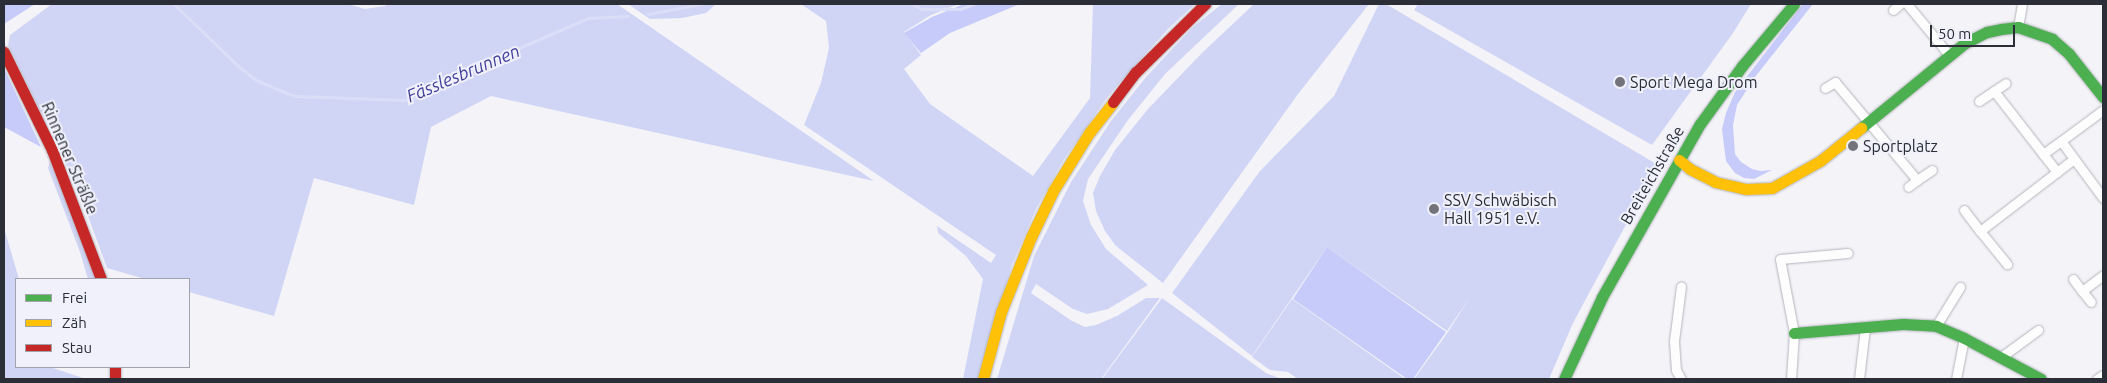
<!DOCTYPE html>
<html>
<head>
<meta charset="utf-8">
<style>
  body { margin:0 }
  #map { position:relative; width:2107px; height:383px; overflow:hidden; background:#f3f3f8; font-family:Ubuntu,sans-serif }
  div>[style] { position:absolute }
  [style*='--x'] { left:calc(var(--x)*1px); top:calc(var(--y)*1px); width:calc(var(--w)*1px); rotate:calc(var(--a)*1deg) }
  .green>* { inset:0; background:#d1d5f5 }
  .forest>* { inset:0; background:#c6cbfa }
  .stream>* { height:3px; margin:-1.5px; padding:0 1.5px; transform-origin:1.5px; border-radius:1.5px; background:#dbdef7 }
  .roads { filter:drop-shadow(0 0 1px #b4b5bc) drop-shadow(0 0 1px #b4b5bc) }
  .street>* { height:9px; margin:-4.5px; padding:0 4.5px; transform-origin:4.5px; border-radius:4.5px; background:#fdfdfe }
  .fast>* { height:11px; margin:-5.5px; padding:0 5.5px; transform-origin:5.5px; border-radius:5.5px; background:#4caf50 }
  .slow>* { height:11px; margin:-5.5px; padding:0 5.5px; transform-origin:5.5px; border-radius:5.5px; background:#ffc107 }
  .jam>* { height:11px; margin:-5.5px; padding:0 5.5px; transform-origin:5.5px; border-radius:5.5px; background:#c62828 }
  .dots>* { width:14px; height:14px; translate:-50% -50%; box-sizing:border-box; border:2px solid #f0f1fb; border-radius:50% }
  span { translate:-50% -50%; white-space:nowrap; text-align:center; line-height:1.15; -webkit-text-stroke:4px #f0f1fb; paint-order:stroke }
  .poi-label { font-size:16px; color:#2c2e37 }
  .left { translate:0 -50%; text-align:left }
  .street-label { font-size:16px; color:#2c2e37 }
  .water-label { font-size:18px; color:#403f9b; font-style:italic }
  .frame { position:absolute; inset:0; border:5px solid #2c2e37; pointer-events:none }
  .legend { position:absolute; left:15px; top:278px; width:175px; height:90px; box-sizing:border-box; background:#f0f1fb; border:1px solid #a2a3ad; margin:0; padding:6px 9px; list-style:none; font-size:15px; color:#2c2e37 }
  .legend li { display:flex; align-items:center; gap:10px; height:25px }
  .legend b { width:25px; border:1px solid #a2a3ad }
  .scale { position:absolute; left:1930px; top:25px; width:85px; height:22px; box-sizing:border-box; border:2px solid #2c2e37; border-top:0; padding-left:6px; font-size:15px; line-height:18px; white-space:nowrap; color:#2c2e37; -webkit-text-stroke:4px #f0f1fb; paint-order:stroke }
</style>
</head>
<body>
<div id="map">
  <div class="green">
    <div style="clip-path:polygon(52px 4px,348px 4px,365px 9px,385px 6px,387px 4px,617px 4px,874px 181px,491px 96px,431px 127px,414px 205px,314px 178px,274px 316px,189px 292px,189px 279px,145px 279px,107px 268px,77px 186px,8px 45px,10px 35px)"></div>
    <div style="clip-path:polygon(628px 4px,716px 4px,706px 13px,682px 18px,650px 19px)"></div>
    <div style="clip-path:polygon(801px 4px,959px 4px,931px 15px,904px 32px,921px 55px,904px 69px,930px 104px,1033px 176px,1090px 98px,1093px 4px,1195px 4px,1168px 29px,1128px 73px,1106px 99px,1063px 161px,1036px 209px,1012px 265px,978px 379px,963px 379px,983px 279px,966px 256px,938px 233px,937px 226px,991px 263px,996px 255px,804px 125px,821px 83px,829px 48px,826px 21px)"></div>
    <div style="clip-path:polygon(1222px 4px,1239px 4px,1165px 74px,1128px 120px,1088px 179px,1083px 201px,1091px 225px,1106px 249px,1148px 285px,1108px 309px,1087px 314px,1073px 309px,1036px 284px,1031px 293px,1072px 321px,1085px 327px,1096px 325px,1117px 316px,1146px 298px,1160px 298px,1101px 379px,997px 379px,1034px 256px,1071px 182px,1111px 121px,1146px 77px,1193px 27px)"></div>
    <div style="clip-path:polygon(1254px 4px,1369px 4px,1298px 94px,1163px 283px,1116px 246px,1105px 231px,1096px 211px,1093px 193px,1100px 176px,1115px 150px,1148px 109px,1202px 53px)"></div>
    <div style="clip-path:polygon(1379px 4px,1386px 4px,1658px 165px,1573px 323px,1549px 379px,1414px 379px,1448px 332px,1470px 297px,1447px 331px,1327px 247px,1252px 356px,1172px 293px,1260px 171px,1334px 96px)"></div>
    <div style="clip-path:polygon(1418px 4px,1751px 4px,1733px 33px,1652px 145px,1414px 10px)"></div>
    <div style="clip-path:polygon(50px 161px,97px 279px,88px 279px,80px 252px,48px 168px)"></div>
    <div style="clip-path:polygon(4px 228px,19px 279px,16px 279px,16px 367px,50px 367px,86px 379px,4px 379px)"></div>
    <div style="clip-path:polygon(1162px 298px,1266px 373px,1281px 379px,1102px 379px)"></div>
    <div style="clip-path:polygon(1292px 299px,1405px 379px,1298px 379px,1288px 372px,1270px 370px,1252px 357px)"></div>
  </div>
  <div class="forest">
    <div style="clip-path:polygon(4px 4px,35px 4px,4px 24px)"></div>
    <div style="clip-path:polygon(964px 4px,1020px 4px,950px 33px,921px 53px,904px 33px,932px 17px)"></div>
    <div style="clip-path:polygon(1803px 4px,1813px 4px,1755px 77px,1737px 105px,1733px 125px,1735px 154px,1741px 162px,1752px 169px,1760px 171px,1772px 170px,1754px 179px,1744px 178px,1735px 173px,1726px 161px,1722px 129px,1726px 113px,1735px 92px)"></div>
    <div style="clip-path:polygon(4px 68px,41px 147px,4px 127px)"></div>
    <div style="clip-path:polygon(1327px 247px,1446px 332px,1413px 379px,1407px 379px,1293px 299px)"></div>
  </div>
  <div class="stream">
    <div style="--x:174;--y:4;--w:89;--a:44.1"></div>
    <div style="--x:238;--y:66;--w:23;--a:38"></div>
    <div style="--x:256;--y:80;--w:25;--a:23"></div>
    <div style="--x:279;--y:90;--w:17;--a:21"></div>
    <div style="--x:295;--y:96;--w:110;--a:2.1"></div>
    <div style="--x:405;--y:100;--w:10;--a:-11"></div>
    <div style="--x:415;--y:98;--w:102;--a:-26.1"></div>
    <div style="--x:507;--y:53;--w:88;--a:-23.4"></div>
    <div style="--x:588;--y:18;--w:40;--a:-2.9"></div>
    <div style="--x:913;--y:4;--w:9;--a:32"></div>
    <div style="--x:921;--y:9;--w:39;--a:0"></div>
    <div style="--x:960;--y:9;--w:15;--a:-20"></div>
    <div style="--x:648;--y:14;--w:54;--a:-10.7"></div>
  </div>
  <div class="roads">
    <div class="street">
      <div style="--x:1907;--y:4;--w:66;--a:50.5"></div>
      <div style="--x:1893;--y:10;--w:9;--a:-41"></div>
      <div style="--x:2018;--y:27;--w:23;--a:-80"></div>
      <div style="--x:1825;--y:88;--w:12;--a:-31"></div>
      <div style="--x:1835;--y:82;--w:128;--a:50.1"></div>
      <div style="--x:1917;--y:180;--w:11;--a:142"></div>
      <div style="--x:1994;--y:91;--w:14;--a:-34"></div>
      <div style="--x:1979;--y:101;--w:18;--a:-34"></div>
      <div style="--x:1994;--y:91;--w:80;--a:52.1"></div>
      <div style="--x:2043;--y:154;--w:22;--a:-36"></div>
      <div style="--x:2061;--y:141;--w:71;--a:53.6"></div>
      <div style="--x:2061;--y:141;--w:52;--a:-36.4"></div>
      <div style="--x:2043;--y:154;--w:23;--a:52"></div>
      <div style="--x:1917;--y:180;--w:18;--a:-34"></div>
      <div style="--x:1964;--y:210;--w:26;--a:53"></div>
      <div style="--x:1980;--y:231;--w:118;--a:-37.5"></div>
      <div style="--x:1980;--y:231;--w:43;--a:50.7"></div>
      <div style="--x:2073;--y:279;--w:15;--a:53"></div>
      <div style="--x:2082;--y:291;--w:26;--a:-37"></div>
      <div style="--x:2082;--y:291;--w:14;--a:51"></div>
      <div style="--x:1936;--y:326;--w:46;--a:-58.4"></div>
      <div style="--x:2001;--y:357;--w:46;--a:-36.1"></div>
      <div style="--x:1681;--y:379;--w:10;--a:-119"></div>
      <div style="--x:1676;--y:370;--w:29;--a:-94"></div>
      <div style="--x:1674;--y:341;--w:55;--a:-82.7"></div>
      <div style="--x:1791;--y:379;--w:46;--a:-86.3"></div>
      <div style="--x:1794;--y:333;--w:75;--a:-100.7"></div>
      <div style="--x:1780;--y:259;--w:68;--a:-5"></div>
      <div style="--x:1859;--y:379;--w:51;--a:-83.3"></div>
      <div style="--x:1956;--y:379;--w:42;--a:-79"></div>
      <div style="--x:2097;--y:379;--w:7;--a:-34"></div>
    </div>
    <div class="fast">
      <div style="--x:1861;--y:128;--w:134;--a:-39.3"></div>
      <div style="--x:1965;--y:43;--w:25;--a:-27"></div>
      <div style="--x:1987;--y:32;--w:14;--a:-12"></div>
      <div style="--x:2001;--y:29;--w:17;--a:-7"></div>
      <div style="--x:2018;--y:27;--w:36;--a:19"></div>
      <div style="--x:2052;--y:39;--w:23;--a:41"></div>
      <div style="--x:2069;--y:54;--w:55;--a:51.7"></div>
      <div style="--x:1794;--y:333;--w:109;--a:-4.7"></div>
      <div style="--x:1903;--y:324;--w:33;--a:3"></div>
      <div style="--x:1936;--y:326;--w:30;--a:23"></div>
      <div style="--x:1964;--y:338;--w:87;--a:28"></div>
      <div style="--x:1564;--y:379;--w:90;--a:-65.1"></div>
      <div style="--x:1602;--y:297;--w:199;--a:-60.5"></div>
      <div style="--x:1700;--y:124;--w:72;--a:-54.1"></div>
      <div style="--x:1742;--y:66;--w:81;--a:-50"></div>
    </div>
    <div class="slow">
      <div style="--x:1679;--y:160;--w:14;--a:39"></div>
      <div style="--x:1690;--y:169;--w:28;--a:27"></div>
      <div style="--x:1715;--y:182;--w:32;--a:13"></div>
      <div style="--x:1746;--y:189;--w:26;--a:-2"></div>
      <div style="--x:1772;--y:188;--w:55;--a:-29.4"></div>
      <div style="--x:1820;--y:161;--w:53;--a:-38.8"></div>
      <div style="--x:983;--y:379;--w:69;--a:-75"></div>
      <div style="--x:1001;--y:312;--w:81;--a:-68.2"></div>
      <div style="--x:1031;--y:237;--w:51;--a:-64.4"></div>
      <div style="--x:1053;--y:191;--w:68;--a:-58.2"></div>
      <div style="--x:1089;--y:133;--w:39;--a:-52"></div>
    </div>
    <div class="jam">
      <div style="--x:4;--y:52;--w:109;--a:63.9"></div>
      <div style="--x:52;--y:150;--w:138;--a:69.2"></div>
      <div style="--x:1113;--y:102;--w:38;--a:-53"></div>
      <div style="--x:1136;--y:72;--w:97;--a:-44.6"></div>
      <div style="--x:115;--y:367;--w:12;--a:90"></div>
    </div>
  </div>
  <div class="dots">
    <div style="left:1620px;top:82px;background:#72737b"></div>
    <div style="left:1853px;top:146px;background:#72737b"></div>
    <div style="left:1434px;top:209px;background:#72737b"></div>
  </div>
  <div class="poi-label">
    <span class="left" style="left:1630px;top:82px">Sport Mega Drom</span>
    <span class="left" style="left:1863px;top:146px">Sportplatz</span>
    <span class="left" style="left:1444px;top:209px">SSV Schwäbisch<br>Hall 1951 e.V.</span>
  </div>
  <div class="street-label">
    <span style="left:70px;top:158px;rotate:67deg">Rinnener Sträßle</span>
    <span style="left:1652px;top:175px;rotate:-60deg">Breiteichstraße</span>
  </div>
  <div class="water-label">
    <span style="left:463px;top:73px;rotate:-23deg">Fässlesbrunnen</span>
  </div>
  <div class="frame"></div>
  <ul class="legend">
  <li><b style="height:6px;background:#4caf50"></b>Frei</li>
  <li><b style="height:6px;background:#ffc107"></b>Zäh</li>
  <li><b style="height:6px;background:#c62828"></b>Stau</li>
  </ul>
  <div class="scale">50 m</div>
</div>
</body>
</html>
